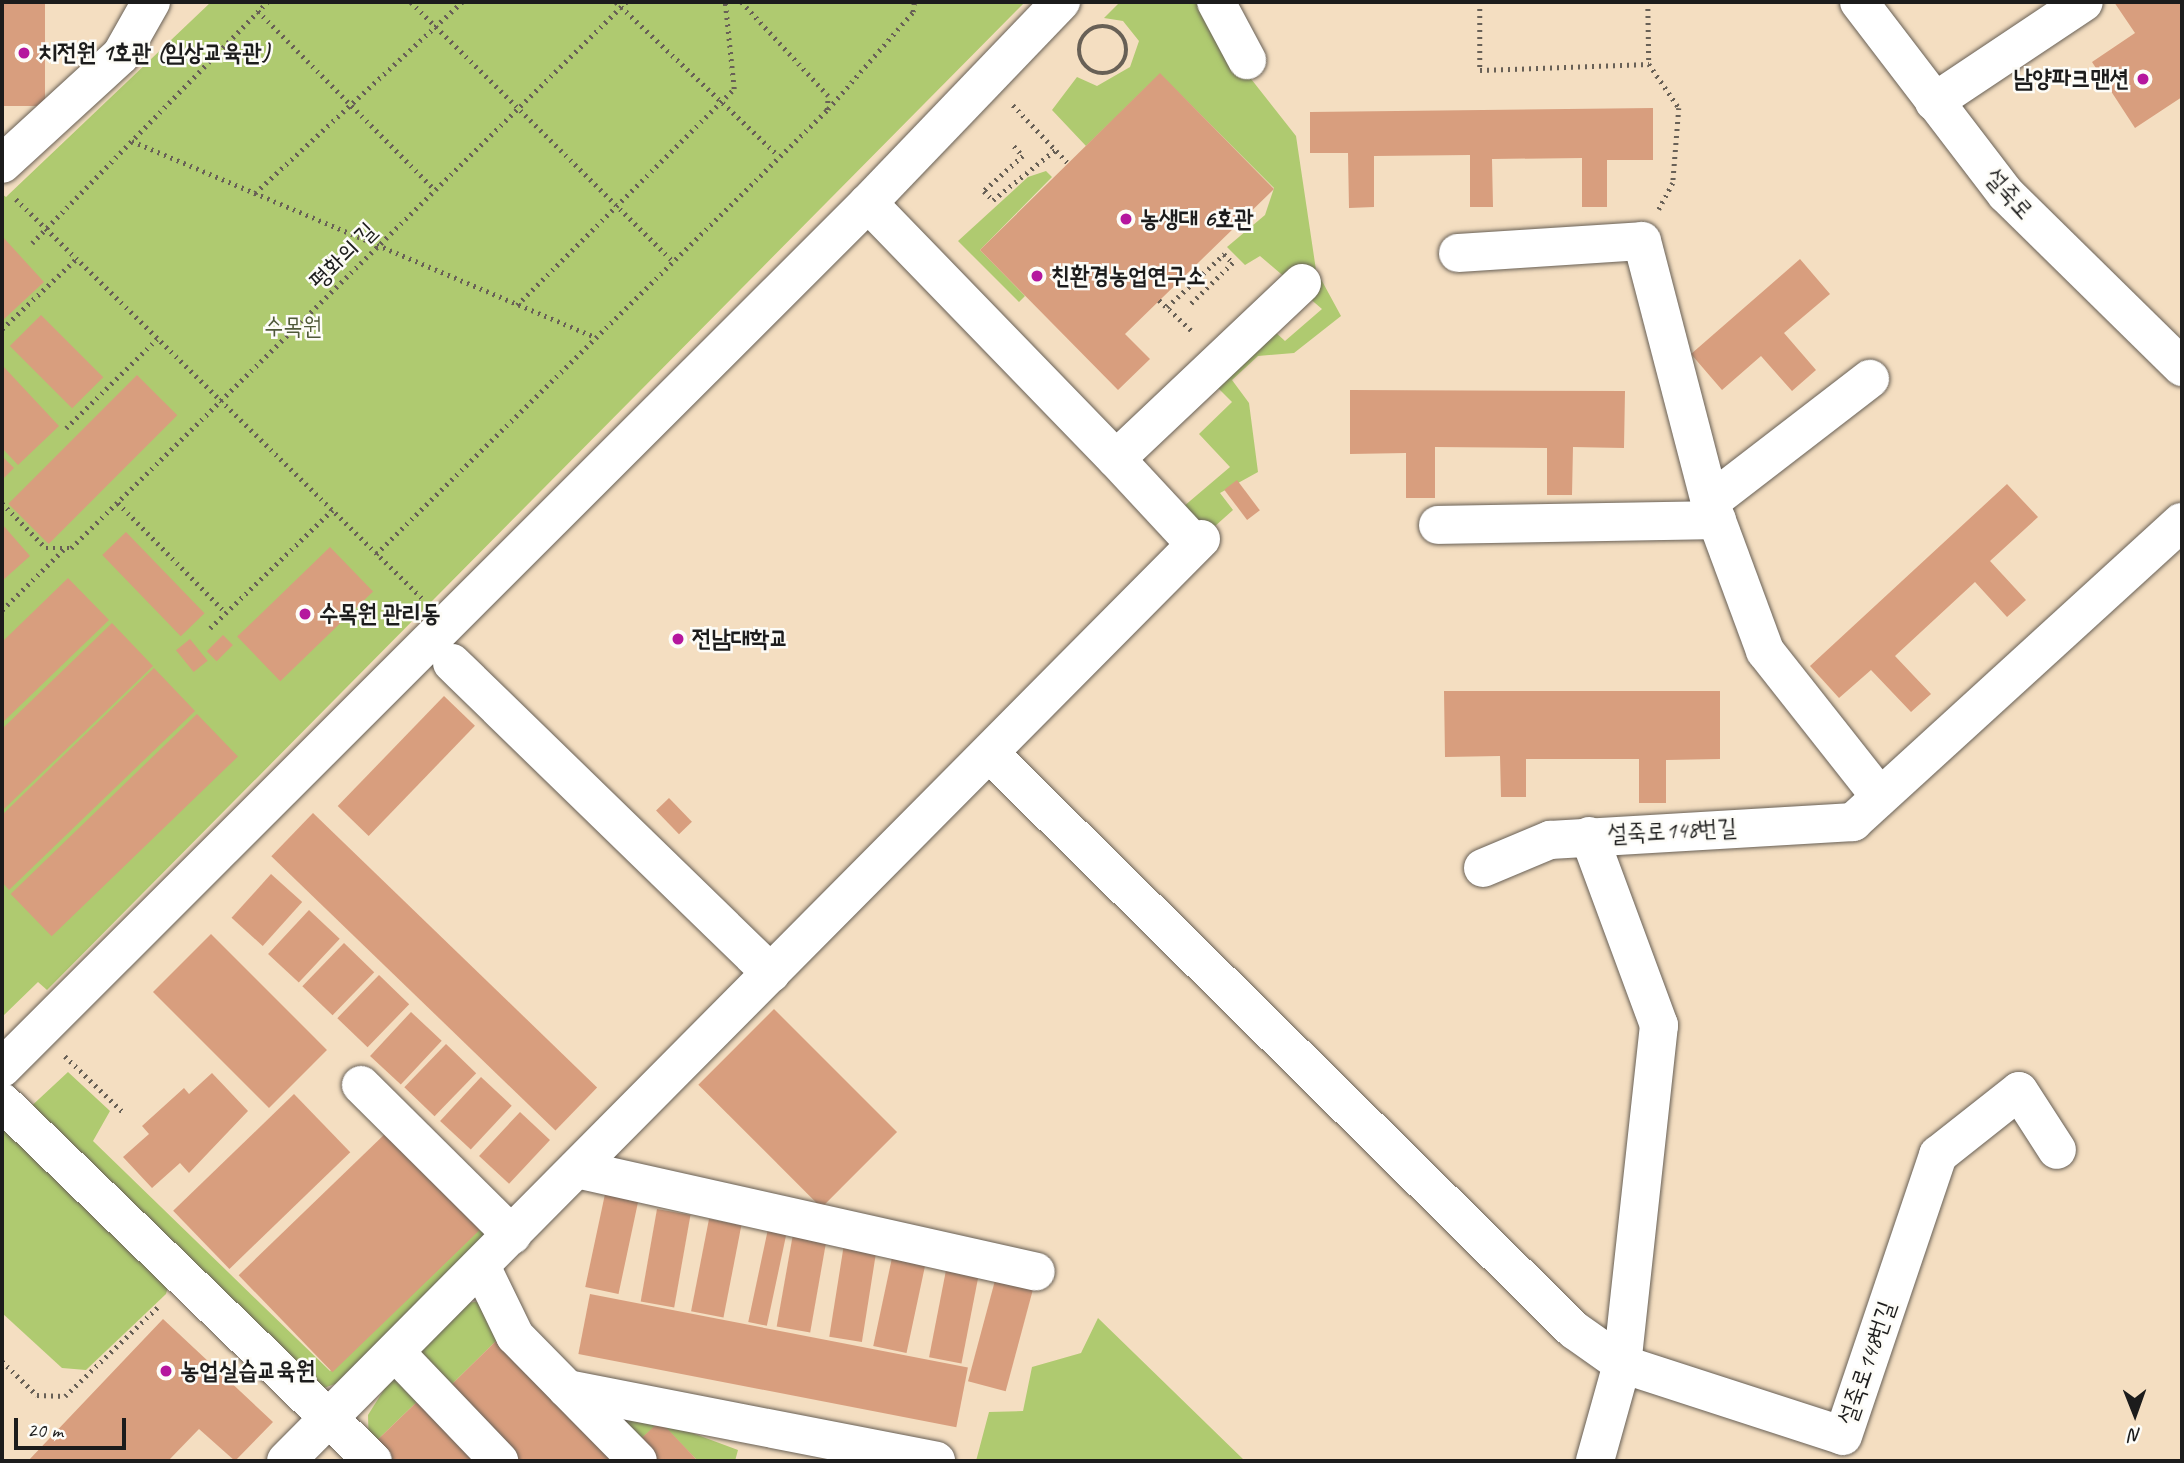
<!DOCTYPE html>
<html>
<head>
<meta charset="utf-8">
<style>
  body { margin:0 }
  #map { position:relative; width:2184px; height:1463px; overflow:hidden; background:#f4dec1; font-family:Caveat,"Poor Story",sans-serif }
  div>[style] { position:absolute }
  [style*='--x'] { left:calc(var(--x)*1px); top:calc(var(--y)*1px); width:calc(var(--w)*1px); rotate:calc(var(--a)*1deg) }
  .green>* { inset:0; background:#afca70 }
  .building>* { inset:0; background:#d89e7e; transform-origin:0 0 }
  .path>* { height:4.5px; margin-top:-2.25px; transform-origin:0; background:repeating-linear-gradient(90deg,#686056 0 2px,transparent 0 7px) }
  .path>.ring { margin:-2.25px; padding:0; box-sizing:content-box; background:none; border:4.5px solid #686056; border-radius:50% }
  .roads { filter:drop-shadow(0 0 2px #686056) drop-shadow(0 0 2px #686056) }
  .minor>* { height:38px; margin:-19px; padding:0 19px; transform-origin:19px; border-radius:19px; background:#fff }
  .major>* { height:38px; margin:-19px; padding:0 19px; transform-origin:19px; border-radius:19px; background:#fff }
  .dots>* { width:19px; height:19px; translate:-50% -50%; box-sizing:border-box; border:4px solid #fdfcf7; border-radius:50% }
  span { translate:-50% -50%; white-space:nowrap; text-align:center; line-height:1.15; -webkit-text-stroke:5px #fdfcf7; paint-order:stroke }
  .poi-label { font-size:24px; color:#1c1c1c; font-weight:700 }
  .left { translate:0 -50%; text-align:left }
  .right { translate:-100% -50%; text-align:right }
  .street-label { font-size:24px; color:#1c1c1c }
  .park-label { font-size:24px; color:#4f5939 }
  .frame { position:absolute; inset:0; border:4px solid #1c1c1c; pointer-events:none }
  .north { position:absolute; left:2100px; top:1379px; width:70px; height:70px; -webkit-text-stroke:5px #fdfcf7; paint-order:stroke; rotate:179deg; font-size:19px; font-weight:700; line-height:28px; text-align:center; color:#1c1c1c }
  .north::after { content:''; display:block; margin:auto; width:24px; height:32px; background:#1c1c1c; clip-path:polygon(50% 0,100% 100%,50% 72%,0 100%) }
  .scale { position:absolute; left:14px; top:1418px; width:112px; height:32px; box-sizing:border-box; border:4px solid #1c1c1c; border-top:0; padding-left:9px; font-size:21px; line-height:24px; white-space:nowrap; color:#1c1c1c; -webkit-text-stroke:5px #fdfcf7; paint-order:stroke }
</style>
</head>
<body>
<div id="map">
  <div class="green">
    <div style="clip-path:polygon(211px 2px,1025px 2px,47px 990px,38px 982px,2px 1017px,2px 194px,6px 197px)"></div>
    <div style="clip-path:polygon(1120px 2px,1205px 2px,1233px 56px,1296px 136px,1316px 270px,1341px 316px,1294px 353px,1258px 356px,1232px 380px,1249px 403px,1258px 472px,1220px 493px,1233px 510px,1195px 544px,1170px 518px,1230px 467px,1199px 434px,1232px 402px,1215px 385px,1273px 330px,1285px 341px,1322px 309px,1260px 256px,1245px 265px,1227px 247px,1265px 215px,1274px 188px,1160px 74px,1086px 146px,1052px 110px,1077px 77px,1097px 86px,1130px 67px,1139px 41px,1123px 21px,1104px 18px)"></div>
    <div style="clip-path:polygon(1046px 171px,1052px 177px,980px 250px,1025px 296px,1019px 302px,958px 241px,1028px 177px)"></div>
    <div style="clip-path:polygon(68px 1072px,110px 1111px,93px 1141px,330px 1371px,488px 1219px,499px 1230px,343px 1381px,324px 1388px,25px 1112px)"></div>
    <div style="clip-path:polygon(2px 1125px,169px 1283px,166px 1294px,86px 1370px,62px 1368px,2px 1313px)"></div>
    <div style="clip-path:polygon(483px 1301px,500px 1337px,443px 1393px,409px 1357px,466px 1303px)"></div>
    <div style="clip-path:polygon(1098px 1318px,1245px 1461px,976px 1461px,989px 1412px,1023px 1411px,1032px 1367px,1081px 1353px)"></div>
    <div style="clip-path:polygon(395px 1372px,423px 1396px,369px 1448px,368px 1415px)"></div>
    <div style="clip-path:polygon(594px 1406px,660px 1421px,738px 1450px,735px 1461px,698px 1461px,660px 1422px,634px 1445px)"></div>
  </div>
  <div class="building">
    <div style="left:2px;top:2px;width:43px;height:104px"></div>
    <div style="clip-path:polygon(2114px 2px,2182px 2px,2182px 97px,2135px 128px,2092px 62px,2135px 33px)"></div>
    <div style="clip-path:polygon(1160px 73px,1274px 189px,1125px 334px,1150px 359px,1118px 390px,980px 250px)"></div>
    <div style="clip-path:polygon(1653px 108px,1653px 160px,1607px 160px,1607px 207px,1582px 207px,1582px 158px,1492px 159px,1493px 207px,1470px 207px,1470px 155px,1374px 156px,1374px 207px,1349px 208px,1348px 153px,1310px 153px,1310px 112px)"></div>
    <div style="clip-path:polygon(2px 236px,44px 282px,2px 321px)"></div>
    <div style="clip-path:polygon(1800px 259px,1830px 294px,1784px 333px,1816px 370px,1792px 391px,1761px 356px,1722px 390px,1691px 354px)"></div>
    <div style="left:41px;top:315px;width:88px;height:44px;rotate:45deg"></div>
    <div style="clip-path:polygon(2px 365px,59px 426px,18px 465px,2px 448px)"></div>
    <div style="left:137px;top:375px;width:57px;height:182px;rotate:45deg"></div>
    <div style="clip-path:polygon(1350px 390px,1625px 391px,1624px 448px,1573px 447px,1572px 495px,1547px 495px,1547px 448px,1435px 447px,1435px 498px,1406px 498px,1406px 453px,1350px 454px)"></div>
    <div style="clip-path:polygon(2px 456px,14px 468px,2px 480px)"></div>
    <div style="left:1237px;top:480px;width:38px;height:16px;rotate:53deg"></div>
    <div style="clip-path:polygon(2007px 484px,2038px 517px,1990px 561px,2026px 600px,2007px 617px,1975px 582px,1895px 656px,1931px 694px,1911px 712px,1871px 670px,1839px 698px,1810px 666px)"></div>
    <div style="clip-path:polygon(2px 524px,30px 556px,2px 581px)"></div>
    <div style="left:126px;top:532px;width:113px;height:33px;rotate:46deg"></div>
    <div style="left:330px;top:547px;width:62px;height:129px;rotate:46deg"></div>
    <div style="clip-path:polygon(68px 578px,109px 620px,2px 723px,2px 642px)"></div>
    <div style="clip-path:polygon(112px 623px,153px 666px,2px 811px,2px 729px)"></div>
    <div style="left:223px;top:635px;width:14px;height:23px;rotate:45deg"></div>
    <div style="left:190px;top:639px;width:28px;height:18px;rotate:51deg"></div>
    <div style="clip-path:polygon(154px 668px,195px 711px,9px 890px,2px 882px,2px 815px)"></div>
    <div style="clip-path:polygon(1444px 691px,1720px 691px,1720px 759px,1666px 760px,1666px 803px,1639px 803px,1639px 759px,1526px 759px,1526px 797px,1501px 797px,1500px 756px,1445px 757px)"></div>
    <div style="left:444px;top:696px;width:43px;height:153px;rotate:44deg"></div>
    <div style="left:197px;top:714px;width:59px;height:259px;rotate:46deg"></div>
    <div style="left:669px;top:798px;width:33px;height:18px;rotate:46deg"></div>
    <div style="left:313px;top:813px;width:395px;height:60px;rotate:44deg"></div>
    <div style="left:271px;top:874px;width:42px;height:59px;rotate:42deg"></div>
    <div style="left:309px;top:910px;width:42px;height:60px;rotate:43deg"></div>
    <div style="left:211px;top:934px;width:164px;height:82px;rotate:45deg"></div>
    <div style="left:344px;top:943px;width:42px;height:60px;rotate:44deg"></div>
    <div style="left:379px;top:975px;width:42px;height:60px;rotate:44deg"></div>
    <div style="left:774px;top:1009px;width:174px;height:107px;rotate:45deg"></div>
    <div style="left:411px;top:1012px;width:42px;height:60px;rotate:43deg"></div>
    <div style="left:446px;top:1044px;width:42px;height:60px;rotate:44deg"></div>
    <div style="clip-path:polygon(212px 1073px,248px 1111px,189px 1173px,180px 1163px,152px 1188px,123px 1157px,149px 1134px,142px 1126px,184px 1088px,189px 1094px)"></div>
    <div style="left:481px;top:1077px;width:42px;height:60px;rotate:43deg"></div>
    <div style="left:294px;top:1094px;width:81px;height:168px;rotate:46deg"></div>
    <div style="left:520px;top:1112px;width:41px;height:60px;rotate:43deg"></div>
    <div style="left:389px;top:1130px;width:135px;height:209px;rotate:46deg"></div>
    <div style="left:605px;top:1194px;width:34px;height:95px;rotate:12deg"></div>
    <div style="left:657px;top:1209px;width:34px;height:94px;rotate:10deg"></div>
    <div style="left:709px;top:1219px;width:33px;height:94px;rotate:11deg"></div>
    <div style="left:768px;top:1229px;width:19px;height:95px;rotate:12deg"></div>
    <div style="left:793px;top:1234px;width:34px;height:94px;rotate:10deg"></div>
    <div style="left:844px;top:1244px;width:33px;height:94px;rotate:9deg"></div>
    <div style="left:893px;top:1253px;width:34px;height:95px;rotate:12deg"></div>
    <div style="left:947px;top:1265px;width:33px;height:94px;rotate:11deg"></div>
    <div style="left:997px;top:1273px;width:39px;height:112px;rotate:15deg"></div>
    <div style="left:590px;top:1294px;width:385px;height:61px;rotate:11deg"></div>
    <div style="clip-path:polygon(163px 1319px,273px 1422px,235px 1461px,199px 1429px,168px 1461px,28px 1461px)"></div>
    <div style="clip-path:polygon(500px 1337px,622px 1461px,510px 1461px,443px 1393px)"></div>
    <div style="clip-path:polygon(423px 1396px,488px 1461px,383px 1461px,369px 1448px)"></div>
    <div style="clip-path:polygon(660px 1421px,698px 1461px,649px 1461px,634px 1445px)"></div>
  </div>
  <div class="path">
    <div style="--x:411;--y:2;--w:368;--a:44.7"></div>
    <div style="--x:616;--y:2;--w:223;--a:43.4"></div>
    <div style="--x:1480;--y:2;--w:68;--a:90"></div>
    <div style="--x:1480;--y:70;--w:169;--a:-2"></div>
    <div style="--x:1648;--y:2;--w:62;--a:89.1"></div>
    <div style="--x:1649;--y:64;--w:53;--a:55.7"></div>
    <div style="--x:1679;--y:108;--w:75;--a:94.6"></div>
    <div style="--x:1673;--y:183;--w:30;--a:118"></div>
    <div style="--x:258;--y:11;--w:252;--a:45.3"></div>
    <div class="ring" style="left:1079px;top:26px;width:43.5px;height:43.5px"></div>
    <div style="--x:1013;--y:105;--w:80;--a:46.5"></div>
    <div style="--x:828;--y:109;--w:129;--a:-48.8"></div>
    <div style="--x:913;--y:12;--w:10;--a:-84"></div>
    <div style="--x:132;--y:141;--w:503;--a:22.94"></div>
    <div style="--x:1014;--y:146;--w:13;--a:48"></div>
    <div style="--x:1023;--y:156;--w:52;--a:138.1"></div>
    <div style="--x:984;--y:191;--w:13;--a:45"></div>
    <div style="--x:993;--y:200;--w:80;--a:-38.9"></div>
    <div style="--x:255;--y:193;--w:282;--a:-42.7"></div>
    <div style="--x:16;--y:199;--w:569;--a:44.5"></div>
    <div style="--x:32;--y:243;--w:337;--a:-45.7"></div>
    <div style="--x:1159;--y:300;--w:45;--a:43.2"></div>
    <div style="--x:517;--y:305;--w:306;--a:-44.9"></div>
    <div style="--x:734;--y:89;--w:87;--a:-95.9"></div>
    <div style="--x:1167;--y:307;--w:78;--a:-42.9"></div>
    <div style="--x:1224;--y:254;--w:13;--a:45"></div>
    <div style="--x:1233;--y:263;--w:60;--a:135.7"></div>
    <div style="--x:2;--y:329;--w:102;--a:-43.4"></div>
    <div style="--x:66;--y:428;--w:127;--a:-44.4"></div>
    <div style="--x:2;--y:503;--w:63;--a:45.6"></div>
    <div style="--x:46;--y:548;--w:25;--a:0"></div>
    <div style="--x:71;--y:548;--w:779;--a:-44.53"></div>
    <div style="--x:118;--y:503;--w:153;--a:45.5"></div>
    <div style="--x:376;--y:554;--w:633;--a:-44.55"></div>
    <div style="--x:827;--y:110;--w:14;--a:-86"></div>
    <div style="--x:828;--y:96;--w:128;--a:-132.8"></div>
    <div style="--x:2;--y:610;--w:88;--a:-44.5"></div>
    <div style="--x:210;--y:628;--w:170;--a:-44"></div>
    <div style="--x:65;--y:1056;--w:82;--a:44"></div>
    <div style="--x:2;--y:1361;--w:49;--a:44.2"></div>
    <div style="--x:37;--y:1395;--w:28;--a:2"></div>
    <div style="--x:65;--y:1396;--w:132;--a:-43.8"></div>
  </div>
  <div class="roads">
    <div class="minor">
      <div style="--x:1216;--y:2;--w:66;--a:61.9"></div>
      <div style="--x:1934;--y:102;--w:180;--a:-33.7"></div>
      <div style="--x:2;--y:164;--w:161;--a:-42.5"></div>
      <div style="--x:121;--y:55;--w:61;--a:-60.5"></div>
      <div style="--x:868;--y:203;--w:356;--a:45.9"></div>
      <div style="--x:1116;--y:459;--w:256;--a:-43.4"></div>
      <div style="--x:1458;--y:253;--w:184;--a:-3.7"></div>
      <div style="--x:1642;--y:241;--w:270;--a:75.4"></div>
      <div style="--x:1710;--y:502;--w:159;--a:69.7"></div>
      <div style="--x:1765;--y:651;--w:182;--a:51.7"></div>
      <div style="--x:1116;--y:459;--w:116;--a:47.1"></div>
      <div style="--x:1710;--y:502;--w:202;--a:-37.6"></div>
      <div style="--x:1438;--y:525;--w:279;--a:-1"></div>
      <div style="--x:452;--y:663;--w:445;--a:44.2"></div>
      <div style="--x:989;--y:753;--w:822;--a:44.61"></div>
      <div style="--x:1574;--y:1330;--w:59;--a:35.3"></div>
      <div style="--x:1622;--y:1364;--w:232;--a:18"></div>
      <div style="--x:1843;--y:1436;--w:297;--a:-71.3"></div>
      <div style="--x:1938;--y:1155;--w:103;--a:-38.3"></div>
      <div style="--x:2019;--y:1091;--w:70;--a:57.2"></div>
      <div style="--x:1589;--y:836;--w:202;--a:69.7"></div>
      <div style="--x:1659;--y:1025;--w:341;--a:96.2"></div>
      <div style="--x:1622;--y:1364;--w:101;--a:105.6"></div>
      <div style="--x:1483;--y:868;--w:73;--a:-22.7"></div>
      <div style="--x:1550;--y:840;--w:304;--a:-3.4"></div>
      <div style="--x:1853;--y:822;--w:445;--a:-42.4"></div>
      <div style="--x:2;--y:1068;--w:1224;--a:-44.97"></div>
      <div style="--x:868;--y:203;--w:279;--a:-46.2"></div>
      <div style="--x:361;--y:1085;--w:213;--a:44.8"></div>
      <div style="--x:2;--y:1102;--w:516;--a:44.06"></div>
      <div style="--x:577;--y:1169;--w:470;--a:12.6"></div>
      <div style="--x:481;--y:1266;--w:78;--a:64.1"></div>
      <div style="--x:515;--y:1336;--w:74;--a:45.5"></div>
      <div style="--x:567;--y:1389;--w:376;--a:11"></div>
      <div style="--x:395;--y:1352;--w:151;--a:46.3"></div>
      <div style="--x:567;--y:1389;--w:101;--a:45.4"></div>
      <div style="--x:286;--y:1461;--w:1299;--a:-45.22"></div>
    </div>
    <div class="major">
      <div style="--x:1859;--y:2;--w:242;--a:52.6"></div>
      <div style="--x:2006;--y:194;--w:247;--a:44.5"></div>
    </div>
  </div>
  <div class="dots">
    <div style="left:24px;top:53px;background:#b5179e"></div>
    <div style="left:2143px;top:79px;background:#b5179e"></div>
    <div style="left:1126px;top:219px;background:#b5179e"></div>
    <div style="left:1037px;top:276px;background:#b5179e"></div>
    <div style="left:305px;top:614px;background:#b5179e"></div>
    <div style="left:678px;top:639px;background:#b5179e"></div>
    <div style="left:166px;top:1371px;background:#b5179e"></div>
  </div>
  <div class="poi-label">
    <span class="left" style="left:38px;top:53px">치전원 1호관 (임상교육관)</span>
    <span class="right" style="left:2129px;top:79px">남양파크맨션</span>
    <span class="left" style="left:1140px;top:219px">농생대 6호관</span>
    <span class="left" style="left:1051px;top:276px">친환경농업연구소</span>
    <span class="left" style="left:319px;top:614px">수목원 관리동</span>
    <span class="left" style="left:692px;top:639px">전남대학교</span>
    <span class="left" style="left:180px;top:1371px">농업실습교육원</span>
  </div>
  <div class="street-label">
    <span style="left:2009px;top:194px;rotate:48deg">설죽로</span>
    <span style="left:343px;top:256px;rotate:-45deg">평화의 길</span>
    <span style="left:1672px;top:831px;rotate:-3deg">설죽로148번길</span>
    <span style="left:1867px;top:1363px;rotate:-71deg">설죽로148번길</span>
  </div>
  <div class="park-label">
    <span style="left:293px;top:327px">수목원</span>
  </div>
  <div class="frame"></div>
  <div class="north">N</div>
  <div class="scale">20 m</div>
</div>
</body>
</html>
